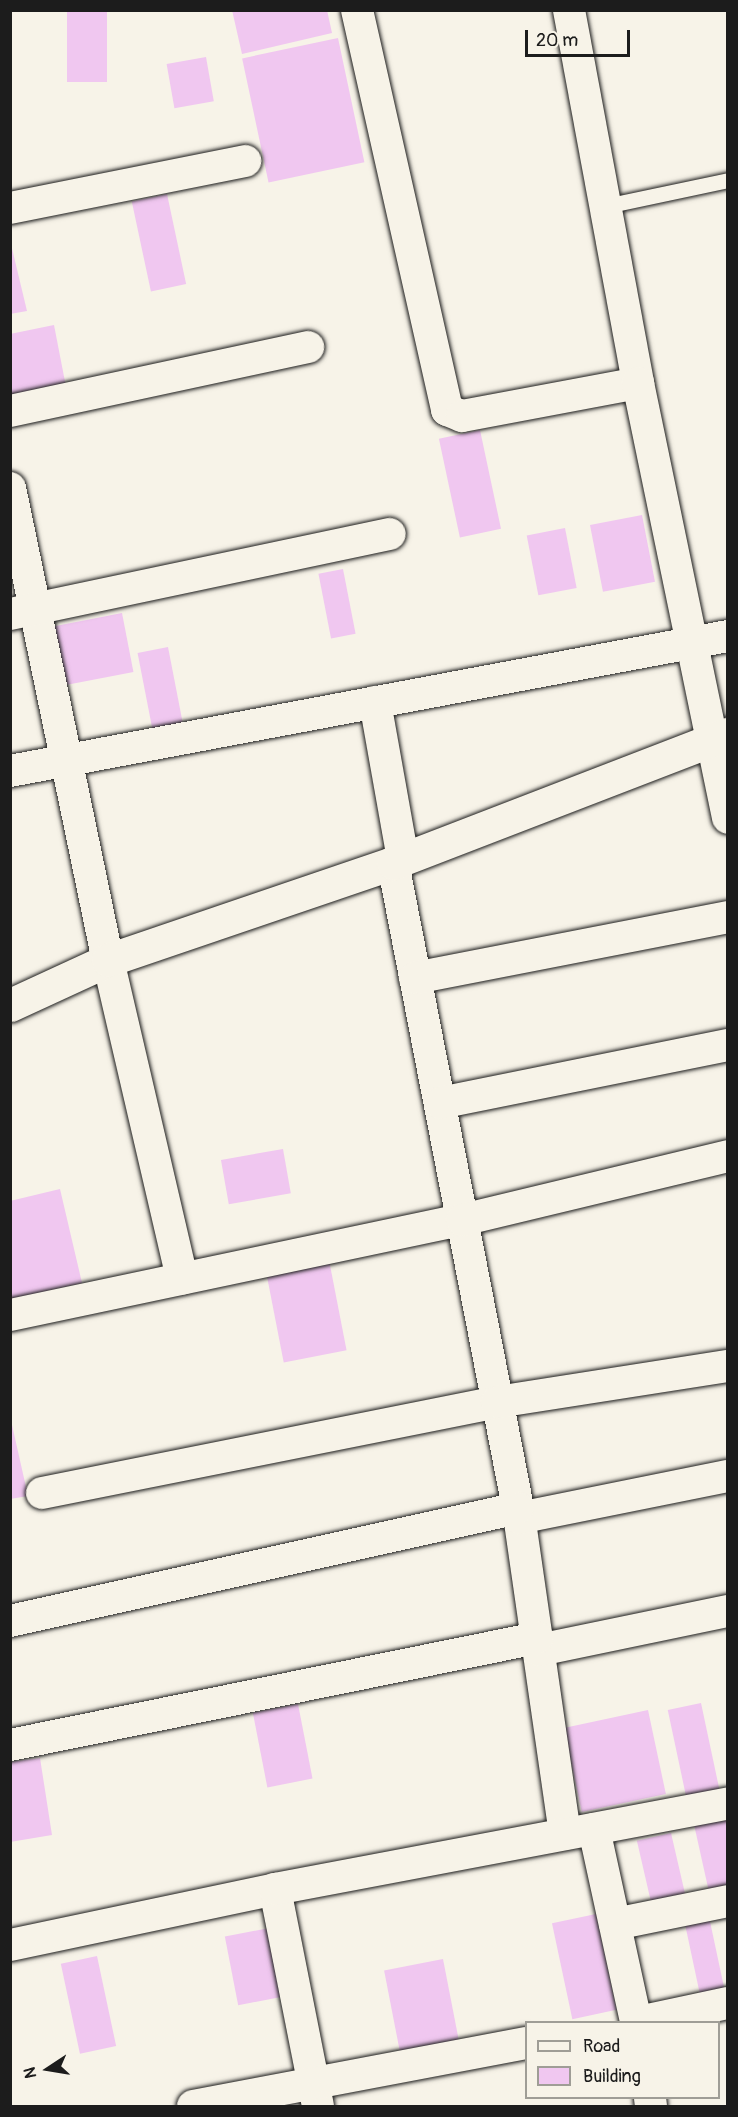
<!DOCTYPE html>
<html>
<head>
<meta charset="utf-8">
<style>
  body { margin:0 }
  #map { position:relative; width:738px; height:2117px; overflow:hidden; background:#f7f3e8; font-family:Pangolin,sans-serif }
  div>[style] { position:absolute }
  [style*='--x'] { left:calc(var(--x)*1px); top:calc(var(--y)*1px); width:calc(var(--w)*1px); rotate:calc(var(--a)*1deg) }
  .building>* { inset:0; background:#f0c7f0; transform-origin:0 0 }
  .roads { filter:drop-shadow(0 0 2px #1c1c1c) drop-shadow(0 0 2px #1c1c1c) }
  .service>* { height:15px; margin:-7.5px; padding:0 7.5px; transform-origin:7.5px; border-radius:7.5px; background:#f7f3e8 }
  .minor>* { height:32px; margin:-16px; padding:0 16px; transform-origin:16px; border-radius:16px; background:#f7f3e8 }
  .tertiary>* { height:33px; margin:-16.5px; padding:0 16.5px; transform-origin:16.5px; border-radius:16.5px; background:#f7f3e8 }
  span { translate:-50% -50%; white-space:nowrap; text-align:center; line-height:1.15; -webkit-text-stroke:6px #f7f3e8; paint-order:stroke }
  .frame { position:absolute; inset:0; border:12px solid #1c1c1c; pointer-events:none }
  .legend { position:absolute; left:525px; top:2021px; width:195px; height:78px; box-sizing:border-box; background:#f7f3e8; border:2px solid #9f9d96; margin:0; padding:8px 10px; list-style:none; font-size:18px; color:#1c1c1c }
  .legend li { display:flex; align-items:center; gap:12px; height:30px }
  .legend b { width:30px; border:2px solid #9f9d96 }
  .north { position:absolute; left:18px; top:2039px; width:60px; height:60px; -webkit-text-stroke:4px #f7f3e8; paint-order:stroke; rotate:258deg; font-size:16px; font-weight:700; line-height:24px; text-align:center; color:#1c1c1c }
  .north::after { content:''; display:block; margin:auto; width:21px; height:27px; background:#1c1c1c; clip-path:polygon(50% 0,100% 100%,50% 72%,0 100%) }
  .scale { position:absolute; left:525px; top:30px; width:105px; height:27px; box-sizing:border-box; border:3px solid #1c1c1c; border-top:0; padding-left:8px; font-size:18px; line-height:21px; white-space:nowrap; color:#1c1c1c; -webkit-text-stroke:4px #f7f3e8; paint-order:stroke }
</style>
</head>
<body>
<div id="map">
  <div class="building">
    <div style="left:67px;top:10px;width:40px;height:72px"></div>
    <div style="clip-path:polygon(232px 10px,327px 10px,332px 33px,242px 54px)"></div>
    <div style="left:338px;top:38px;width:127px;height:98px;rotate:78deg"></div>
    <div style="left:206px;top:57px;width:45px;height:40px;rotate:80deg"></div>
    <div style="left:167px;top:194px;width:92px;height:36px;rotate:78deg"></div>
    <div style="clip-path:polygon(10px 240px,27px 311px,10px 314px)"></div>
    <div style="clip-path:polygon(54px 325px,67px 392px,10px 402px,10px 334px)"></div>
    <div style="left:480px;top:430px;width:101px;height:42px;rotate:78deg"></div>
    <div style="left:642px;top:515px;width:68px;height:53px;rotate:79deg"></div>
    <div style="left:565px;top:528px;width:61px;height:39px;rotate:79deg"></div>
    <div style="left:343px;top:569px;width:66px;height:25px;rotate:79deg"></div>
    <div style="left:122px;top:613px;width:60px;height:82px;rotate:79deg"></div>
    <div style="left:168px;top:647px;width:86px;height:31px;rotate:79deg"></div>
    <div style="left:283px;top:1149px;width:45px;height:63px;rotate:80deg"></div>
    <div style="clip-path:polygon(60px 1189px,82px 1283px,10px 1300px,10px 1201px)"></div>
    <div style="left:329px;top:1260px;width:92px;height:64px;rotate:79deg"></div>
    <div style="clip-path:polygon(10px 1416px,28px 1496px,10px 1499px)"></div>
    <div style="left:701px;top:1703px;width:88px;height:34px;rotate:78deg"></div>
    <div style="left:298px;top:1704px;width:76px;height:46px;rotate:79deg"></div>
    <div style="left:648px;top:1710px;width:86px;height:86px;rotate:78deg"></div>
    <div style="clip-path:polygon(40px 1758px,52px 1835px,10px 1842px,10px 1762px)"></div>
    <div style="clip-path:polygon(728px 1813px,728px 1897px,711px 1901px,693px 1820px)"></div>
    <div style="left:671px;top:1833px;width:76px;height:35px;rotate:77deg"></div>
    <div style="left:708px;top:1912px;width:78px;height:25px;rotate:78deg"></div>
    <div style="left:596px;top:1914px;width:98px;height:45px;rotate:78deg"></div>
    <div style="left:269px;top:1928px;width:70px;height:45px;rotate:79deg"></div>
    <div style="left:97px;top:1956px;width:92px;height:37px;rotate:78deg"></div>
    <div style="left:443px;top:1959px;width:87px;height:60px;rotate:79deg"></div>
  </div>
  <div class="roads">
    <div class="service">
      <div style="--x:605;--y:206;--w:126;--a:-11.9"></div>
    </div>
    <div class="minor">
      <div style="--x:357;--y:10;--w:410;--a:77.3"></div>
      <div style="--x:447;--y:410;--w:16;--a:22"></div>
      <div style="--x:462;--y:416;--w:179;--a:-10.6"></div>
      <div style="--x:569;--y:10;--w:379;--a:79.5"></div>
      <div style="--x:638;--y:383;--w:444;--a:78.3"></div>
      <div style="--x:10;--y:208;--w:240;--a:-11.3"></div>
      <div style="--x:10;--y:411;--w:305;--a:-12.1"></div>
      <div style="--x:10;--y:488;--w:482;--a:78.3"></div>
      <div style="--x:108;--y:960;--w:327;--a:76.9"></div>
      <div style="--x:10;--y:614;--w:388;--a:-11.9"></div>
      <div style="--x:375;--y:702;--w:159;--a:79.9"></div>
      <div style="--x:10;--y:771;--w:731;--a:-10.65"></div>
      <div style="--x:393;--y:863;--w:657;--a:79.03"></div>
      <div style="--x:518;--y:1508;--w:329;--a:81.8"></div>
      <div style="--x:415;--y:978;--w:319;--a:-11"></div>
      <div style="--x:440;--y:1103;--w:294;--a:-11.4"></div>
      <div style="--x:10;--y:1315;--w:462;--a:-11.9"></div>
      <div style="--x:462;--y:1220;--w:274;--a:-13.5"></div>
      <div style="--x:42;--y:1493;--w:464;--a:-11.3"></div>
      <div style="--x:497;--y:1402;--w:234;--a:-8.9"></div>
      <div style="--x:519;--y:1518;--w:213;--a:-11.4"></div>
      <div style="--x:10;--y:1621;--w:520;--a:-12.54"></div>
      <div style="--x:539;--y:1650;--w:193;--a:-11.7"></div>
      <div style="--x:10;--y:1745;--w:538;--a:-11.48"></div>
      <div style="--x:594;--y:1829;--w:198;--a:77.7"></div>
      <div style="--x:275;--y:1889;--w:221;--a:78.8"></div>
      <div style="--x:615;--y:1924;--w:115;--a:-11.5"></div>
      <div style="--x:10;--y:1945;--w:271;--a:-11.9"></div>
      <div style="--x:275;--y:1889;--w:461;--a:-10.7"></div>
      <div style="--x:639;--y:2022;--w:91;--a:-12.1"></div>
      <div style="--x:650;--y:2098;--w:8;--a:83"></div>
      <div style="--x:193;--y:2106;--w:339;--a:-10.7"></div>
    </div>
    <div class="tertiary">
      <div style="--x:10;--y:1005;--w:108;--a:-24.7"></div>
      <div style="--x:108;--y:960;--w:301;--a:-18.8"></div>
      <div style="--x:393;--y:863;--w:359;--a:-21.1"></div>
    </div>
  </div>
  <div class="frame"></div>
  <ul class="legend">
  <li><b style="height:8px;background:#f7f3e8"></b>Road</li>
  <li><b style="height:16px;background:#f0c7f0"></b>Building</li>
  </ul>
  <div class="north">N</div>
  <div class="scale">20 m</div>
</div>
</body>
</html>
